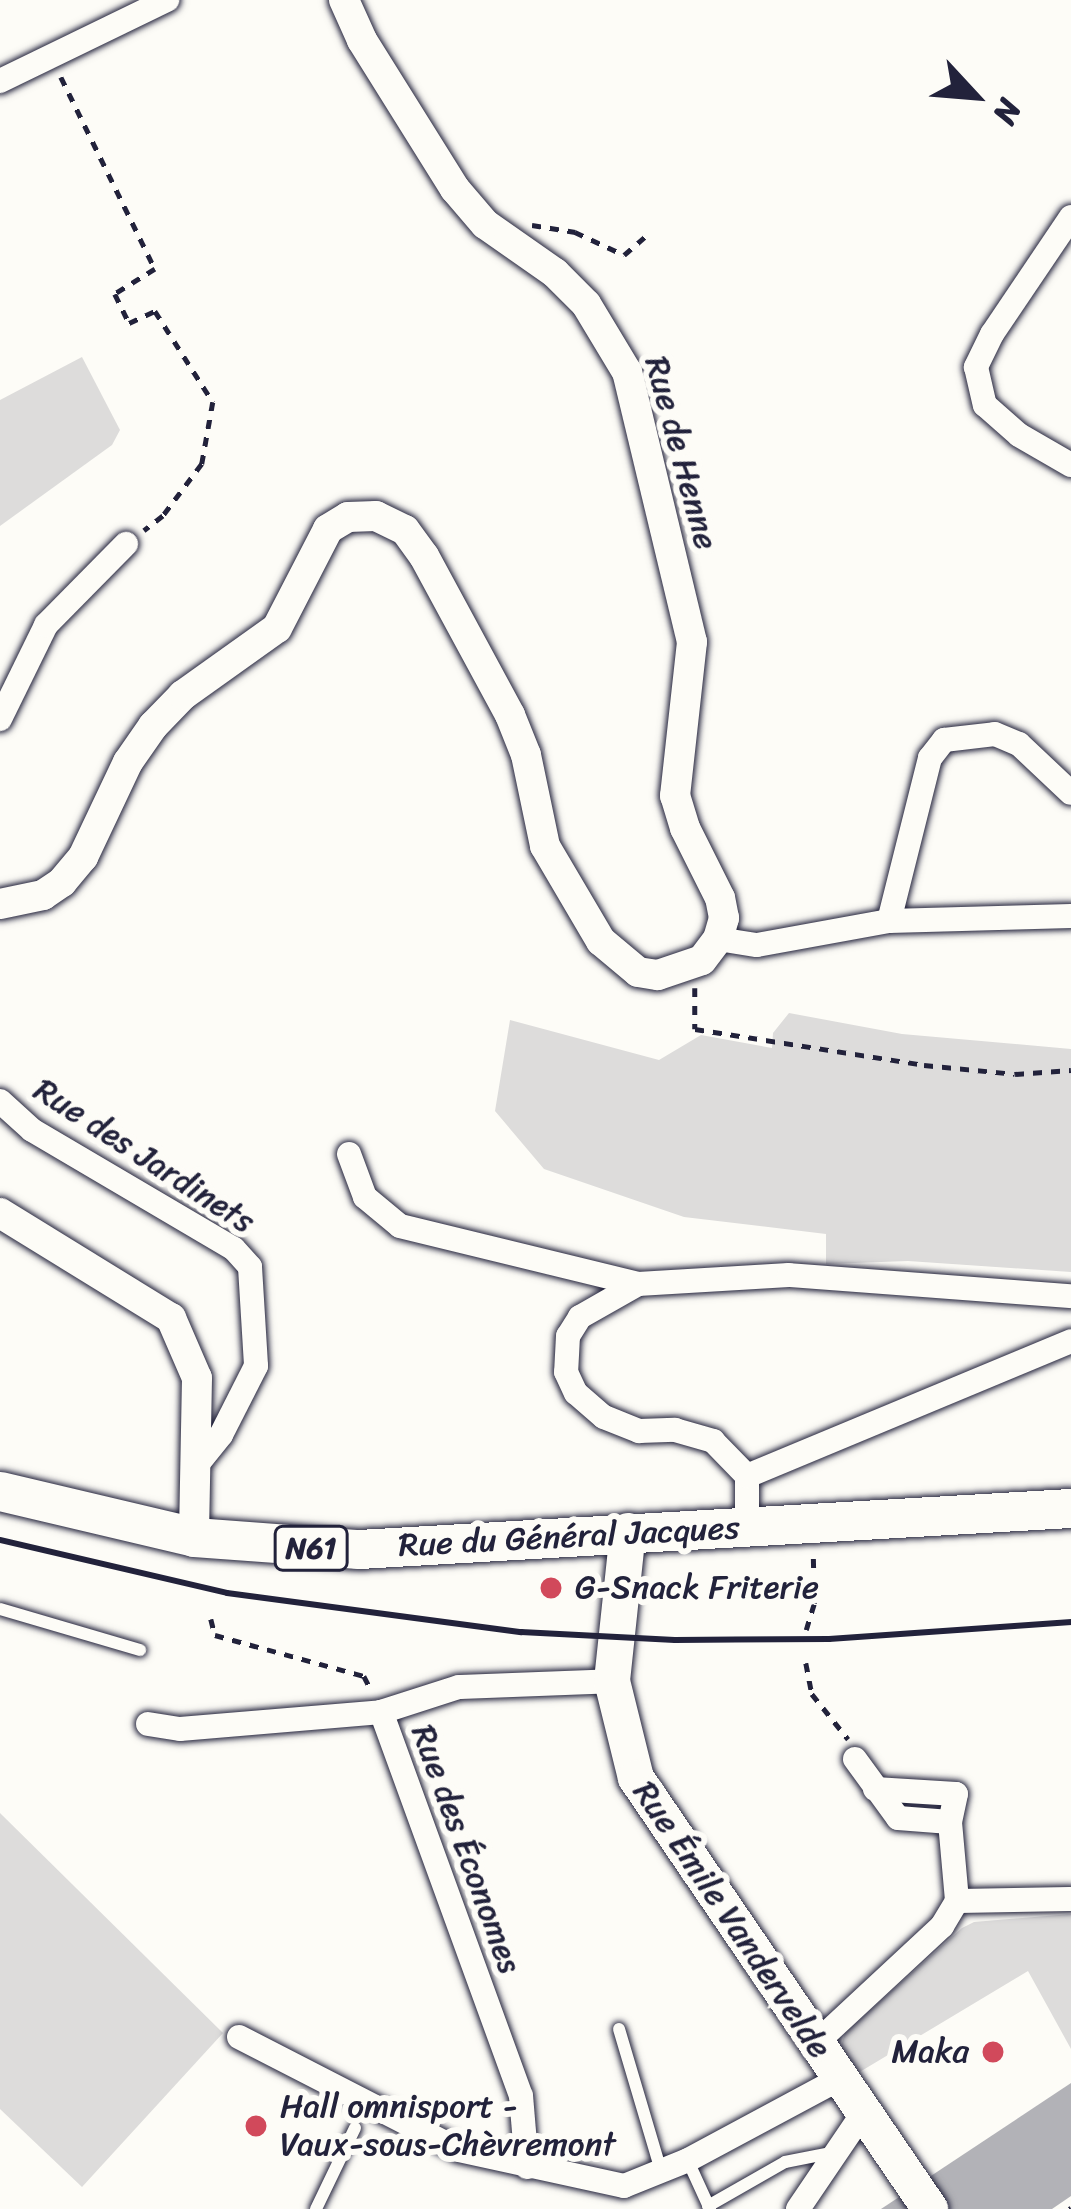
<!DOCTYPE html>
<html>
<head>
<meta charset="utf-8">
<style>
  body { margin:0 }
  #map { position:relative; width:1071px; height:2209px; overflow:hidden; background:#fdfcf7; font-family:Sriracha,sans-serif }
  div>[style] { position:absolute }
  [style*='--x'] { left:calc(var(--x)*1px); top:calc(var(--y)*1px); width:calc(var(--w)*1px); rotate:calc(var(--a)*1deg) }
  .green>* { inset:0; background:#dddcdb }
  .water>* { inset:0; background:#b2b2b7 }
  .path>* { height:4.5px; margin-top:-2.25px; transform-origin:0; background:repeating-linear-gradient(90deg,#22223b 0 9px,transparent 0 18px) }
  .roads { filter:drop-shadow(0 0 3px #22223b) drop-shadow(0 0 3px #22223b) }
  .service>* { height:12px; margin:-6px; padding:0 6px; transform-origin:6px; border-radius:6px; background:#fdfcf7 }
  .minor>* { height:24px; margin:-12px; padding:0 12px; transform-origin:12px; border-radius:12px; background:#fdfcf7 }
  .tertiary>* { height:30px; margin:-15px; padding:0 15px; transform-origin:15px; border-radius:15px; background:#fdfcf7 }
  .secondary>* { height:36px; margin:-18px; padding:0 18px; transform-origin:18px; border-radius:18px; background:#fdfcf7 }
  .primary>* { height:39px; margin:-19.5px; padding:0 19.5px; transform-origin:19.5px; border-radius:19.5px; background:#fdfcf7 }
  .rail>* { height:6px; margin:-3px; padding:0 3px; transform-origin:3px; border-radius:3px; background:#22223b }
  .dots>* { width:33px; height:33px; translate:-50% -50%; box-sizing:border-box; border:6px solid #fdfcf7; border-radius:50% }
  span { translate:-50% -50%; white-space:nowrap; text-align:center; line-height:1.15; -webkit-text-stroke:12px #fdfcf7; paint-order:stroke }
  .shield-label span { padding:3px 9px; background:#fdfcf7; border:3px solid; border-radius:9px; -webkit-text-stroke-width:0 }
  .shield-label { font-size:30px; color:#22223b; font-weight:700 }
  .street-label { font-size:33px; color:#22223b }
  .poi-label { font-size:33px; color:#22223b }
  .left { translate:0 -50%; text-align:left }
  .right { translate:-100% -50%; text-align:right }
  .north { position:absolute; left:915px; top:36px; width:120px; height:120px; -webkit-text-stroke:9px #fdfcf7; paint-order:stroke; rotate:116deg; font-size:33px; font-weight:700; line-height:48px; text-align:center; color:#22223b }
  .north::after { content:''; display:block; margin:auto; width:42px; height:54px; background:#22223b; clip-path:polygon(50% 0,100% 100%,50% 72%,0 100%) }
</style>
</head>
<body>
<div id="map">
  <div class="green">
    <div style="clip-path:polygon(82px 357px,120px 430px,112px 445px,0 526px,0 400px)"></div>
    <div style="clip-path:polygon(789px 1013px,902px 1034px,1071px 1049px,1071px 1272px,908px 1261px,826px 1264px,826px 1234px,684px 1217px,544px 1169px,495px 1111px,510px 1020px,659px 1060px,701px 1035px,772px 1048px,773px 1033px)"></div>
    <div style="clip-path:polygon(0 1813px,223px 2033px,82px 2187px,0 2109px)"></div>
    <div style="clip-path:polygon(1071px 1914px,1071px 2049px,1028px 1971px,858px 2073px,840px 2050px,845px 2033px,962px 1928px,974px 1922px)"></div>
  </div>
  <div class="water">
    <div style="clip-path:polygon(1071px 2083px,1071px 2196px,1052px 2209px,881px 2209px)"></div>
  </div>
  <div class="path">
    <div style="--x:61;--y:77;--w:214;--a:63.9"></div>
    <div style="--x:155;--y:269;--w:47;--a:148"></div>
    <div style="--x:115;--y:294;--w:32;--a:64"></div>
    <div style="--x:129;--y:323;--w:29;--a:-25"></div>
    <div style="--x:155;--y:311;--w:108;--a:57.5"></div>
    <div style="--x:213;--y:402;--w:63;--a:100.1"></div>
    <div style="--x:202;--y:464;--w:65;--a:126.9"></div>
    <div style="--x:163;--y:516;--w:24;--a:142"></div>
    <div style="--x:532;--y:225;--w:44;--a:9.2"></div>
    <div style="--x:575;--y:232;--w:54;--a:25.1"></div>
    <div style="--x:624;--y:255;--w:35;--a:-41"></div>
    <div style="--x:695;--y:988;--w:41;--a:90"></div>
    <div style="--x:695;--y:1029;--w:232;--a:8.9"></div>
    <div style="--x:924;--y:1065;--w:91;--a:5.6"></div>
    <div style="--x:1015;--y:1074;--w:56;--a:-4.1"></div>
    <div style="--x:211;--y:1619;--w:16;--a:76"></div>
    <div style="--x:215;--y:1635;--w:155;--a:15.4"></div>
    <div style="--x:364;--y:1676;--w:16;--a:63"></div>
    <div style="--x:806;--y:1630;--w:27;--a:-73"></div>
    <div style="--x:814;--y:1604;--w:50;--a:-91.1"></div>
    <div style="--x:806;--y:1663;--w:32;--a:79"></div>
    <div style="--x:812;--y:1694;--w:58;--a:51.3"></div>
    <div style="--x:1069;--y:2209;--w:2;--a:-27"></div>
  </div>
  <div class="roads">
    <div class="service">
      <div style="--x:0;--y:1609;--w:146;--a:16.3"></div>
      <div style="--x:619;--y:2029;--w:148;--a:73.5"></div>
      <div style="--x:688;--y:2161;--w:53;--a:65.4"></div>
      <div style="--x:708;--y:2206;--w:89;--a:-29.7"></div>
      <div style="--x:785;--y:2162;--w:47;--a:-11.1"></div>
      <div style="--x:316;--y:2209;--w:90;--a:-64.3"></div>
    </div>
    <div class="minor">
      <div style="--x:0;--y:81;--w:186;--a:-25.9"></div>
      <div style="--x:1071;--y:217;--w:141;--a:124"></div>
      <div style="--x:992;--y:334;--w:37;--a:116"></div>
      <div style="--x:976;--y:367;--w:39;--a:77"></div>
      <div style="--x:985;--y:405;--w:45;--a:41.4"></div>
      <div style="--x:1019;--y:435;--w:60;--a:30"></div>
      <div style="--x:0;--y:719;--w:105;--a:-63.9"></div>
      <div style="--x:46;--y:625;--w:114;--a:-45.4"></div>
      <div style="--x:889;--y:921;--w:168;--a:-75.9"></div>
      <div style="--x:930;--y:758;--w:23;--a:-52"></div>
      <div style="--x:944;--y:740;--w:51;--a:-6.7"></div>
      <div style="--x:995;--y:734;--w:26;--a:23"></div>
      <div style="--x:1019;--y:744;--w:71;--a:43.3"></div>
      <div style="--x:718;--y:939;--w:39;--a:9"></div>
      <div style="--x:757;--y:945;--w:134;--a:-10.3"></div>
      <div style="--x:889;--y:921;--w:182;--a:-1.6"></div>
      <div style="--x:0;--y:1101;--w:43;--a:42.2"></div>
      <div style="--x:32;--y:1130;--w:234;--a:30.5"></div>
      <div style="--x:234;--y:1249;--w:24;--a:48"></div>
      <div style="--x:250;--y:1267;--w:99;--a:86.5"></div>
      <div style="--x:256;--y:1366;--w:77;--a:116.9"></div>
      <div style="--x:221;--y:1435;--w:40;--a:129"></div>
      <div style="--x:349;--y:1154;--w:46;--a:69.6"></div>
      <div style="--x:365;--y:1197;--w:45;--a:39.6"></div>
      <div style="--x:400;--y:1226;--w:245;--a:13.7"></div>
      <div style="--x:638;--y:1284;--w:151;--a:-3.4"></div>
      <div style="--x:789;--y:1275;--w:283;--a:4.3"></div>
      <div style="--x:638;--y:1284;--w:67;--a:150.4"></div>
      <div style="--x:580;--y:1317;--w:22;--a:122"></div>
      <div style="--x:568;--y:1336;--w:36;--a:93"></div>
      <div style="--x:566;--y:1372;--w:23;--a:65"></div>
      <div style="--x:576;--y:1393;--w:37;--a:41"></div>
      <div style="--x:604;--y:1417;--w:38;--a:22"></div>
      <div style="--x:639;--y:1431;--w:36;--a:-2"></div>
      <div style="--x:675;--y:1430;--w:40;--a:16"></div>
      <div style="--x:713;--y:1441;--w:49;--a:45.8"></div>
      <div style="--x:747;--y:1476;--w:50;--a:90"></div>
      <div style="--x:747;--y:1476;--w:351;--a:-22.6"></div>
      <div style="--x:148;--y:1724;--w:32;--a:9"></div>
      <div style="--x:180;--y:1729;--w:202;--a:-4.8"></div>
      <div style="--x:855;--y:1759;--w:73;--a:53.9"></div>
      <div style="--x:898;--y:1818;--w:52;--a:4.4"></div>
      <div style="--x:875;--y:1789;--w:81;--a:3.5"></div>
      <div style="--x:956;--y:1794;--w:29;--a:102"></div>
      <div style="--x:950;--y:1822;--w:79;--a:84.9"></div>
      <div style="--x:957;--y:1901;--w:114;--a:-1"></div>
      <div style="--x:239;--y:2037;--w:247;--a:27.2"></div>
      <div style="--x:459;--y:2150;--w:169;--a:12.3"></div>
      <div style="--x:624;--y:2186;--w:69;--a:-22.1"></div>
      <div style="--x:688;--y:2160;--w:171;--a:-28.2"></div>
      <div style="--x:814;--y:2045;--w:175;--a:-42.9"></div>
      <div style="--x:942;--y:1926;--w:29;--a:-59"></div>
      <div style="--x:527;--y:2167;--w:71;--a:-94.8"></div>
      <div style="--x:521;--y:2096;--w:409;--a:-110"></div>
      <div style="--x:381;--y:1712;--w:82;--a:-17.8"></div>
      <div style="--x:459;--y:1687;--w:153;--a:-2.2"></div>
      <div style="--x:798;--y:2209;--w:116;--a:-55.9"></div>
    </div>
    <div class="tertiary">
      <div style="--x:0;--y:904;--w:44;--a:-11.8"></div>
      <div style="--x:43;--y:895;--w:23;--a:-34"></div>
      <div style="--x:62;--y:882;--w:33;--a:-50"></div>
      <div style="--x:83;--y:857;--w:105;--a:-64.7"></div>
      <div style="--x:128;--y:762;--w:44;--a:-55.2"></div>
      <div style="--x:153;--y:726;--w:43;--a:-45.9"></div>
      <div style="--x:183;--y:695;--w:115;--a:-35.5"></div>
      <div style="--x:277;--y:628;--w:111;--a:-62.7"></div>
      <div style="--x:328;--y:529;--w:23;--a:-31"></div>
      <div style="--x:348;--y:517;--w:28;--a:-2"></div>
      <div style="--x:376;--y:516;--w:32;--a:26"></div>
      <div style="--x:405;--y:530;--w:32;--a:54"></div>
      <div style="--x:424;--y:556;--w:181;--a:61.6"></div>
      <div style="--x:510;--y:715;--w:43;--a:68.2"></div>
      <div style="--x:526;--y:755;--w:93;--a:78.2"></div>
      <div style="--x:545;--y:846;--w:110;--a:59.5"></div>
      <div style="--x:601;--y:941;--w:48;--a:40"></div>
      <div style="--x:638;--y:972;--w:20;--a:9"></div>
      <div style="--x:658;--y:975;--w:46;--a:-18.8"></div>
      <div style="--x:702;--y:960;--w:26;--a:-53"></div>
      <div style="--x:718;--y:939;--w:22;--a:-74"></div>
      <div style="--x:724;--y:918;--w:20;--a:-101"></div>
      <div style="--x:720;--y:898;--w:78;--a:-116.6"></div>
      <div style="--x:685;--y:828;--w:34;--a:-107"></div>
      <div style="--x:675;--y:796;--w:155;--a:-83.7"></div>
      <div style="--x:692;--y:642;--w:278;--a:-103.5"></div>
      <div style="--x:627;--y:372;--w:79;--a:-121.1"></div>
      <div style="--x:586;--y:304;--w:44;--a:-135"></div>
      <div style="--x:555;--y:273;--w:85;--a:-145"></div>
      <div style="--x:485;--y:224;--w:46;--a:-130.6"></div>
      <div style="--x:455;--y:189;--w:176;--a:-122"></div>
      <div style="--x:362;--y:40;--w:44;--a:-114.2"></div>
      <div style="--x:0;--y:1213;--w:201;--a:31.6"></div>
      <div style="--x:171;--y:1318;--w:65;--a:66.6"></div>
      <div style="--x:197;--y:1378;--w:159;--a:91.1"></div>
    </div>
    <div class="secondary">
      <div style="--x:628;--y:1531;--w:151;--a:96.1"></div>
      <div style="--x:612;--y:1681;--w:100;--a:76.1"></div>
      <div style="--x:636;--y:1778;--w:522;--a:55.7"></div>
    </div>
    <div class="primary">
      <div style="--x:0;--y:1491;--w:199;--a:13.3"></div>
      <div style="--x:194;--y:1537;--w:165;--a:4.2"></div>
      <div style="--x:359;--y:1549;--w:713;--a:-3.3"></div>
    </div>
  </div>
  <div class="rail">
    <div style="--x:0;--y:1540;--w:233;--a:13.1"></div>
    <div style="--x:227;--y:1593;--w:297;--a:7.6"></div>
    <div style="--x:521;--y:1632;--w:154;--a:3"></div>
    <div style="--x:675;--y:1640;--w:154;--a:-0.4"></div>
    <div style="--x:829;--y:1639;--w:243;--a:-4"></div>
  </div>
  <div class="dots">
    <div style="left:551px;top:1588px;background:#d1495b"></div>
    <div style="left:993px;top:2052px;background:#d1495b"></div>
    <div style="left:256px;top:2126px;background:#d1495b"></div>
  </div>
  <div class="shield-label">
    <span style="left:311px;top:1548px">N61</span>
  </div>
  <div class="street-label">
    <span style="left:681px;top:453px;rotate:75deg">Rue de Henne</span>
    <span style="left:144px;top:1156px;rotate:33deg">Rue des Jardinets</span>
    <span style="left:569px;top:1537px;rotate:-3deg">Rue du Général Jacques</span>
    <span style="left:466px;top:1849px;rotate:70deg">Rue des Économes</span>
    <span style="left:732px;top:1920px;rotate:56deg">Rue Émile Vandervelde</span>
  </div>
  <div class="poi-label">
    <span class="left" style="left:575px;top:1588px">G-Snack Friterie</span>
    <span class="right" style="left:969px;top:2052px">Maka</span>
    <span class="left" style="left:280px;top:2126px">Hall omnisport -<br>Vaux-sous-Chèvremont</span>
  </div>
  <div class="north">N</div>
</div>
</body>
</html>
